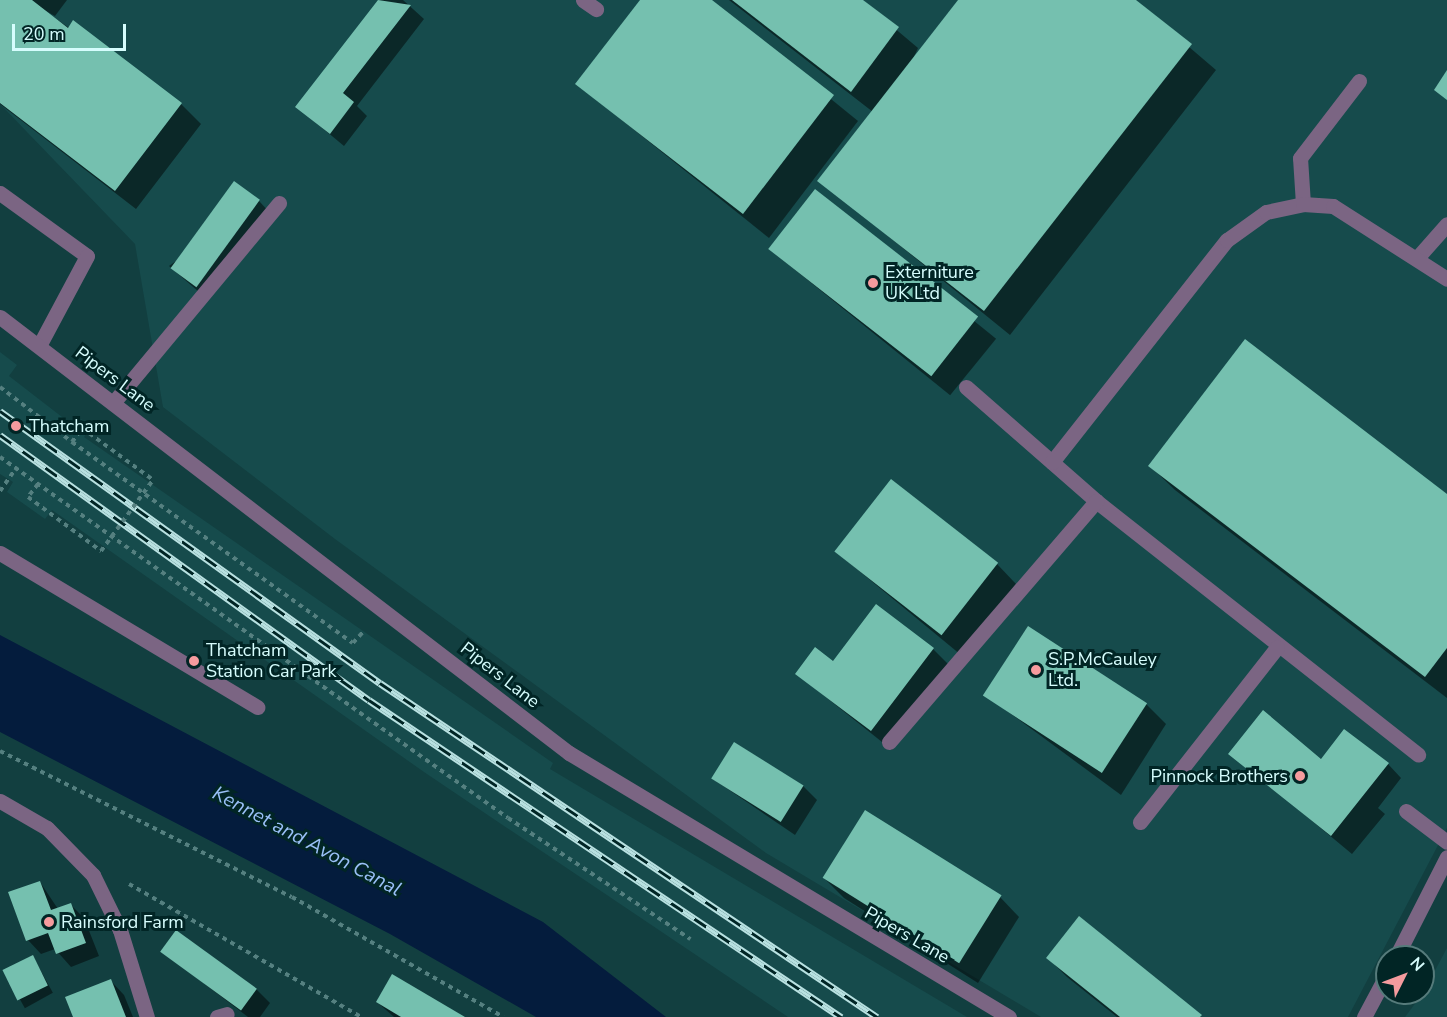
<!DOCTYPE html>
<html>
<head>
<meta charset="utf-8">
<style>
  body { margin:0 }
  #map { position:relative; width:1447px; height:1017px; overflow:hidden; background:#123f40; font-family:"Nunito Sans",sans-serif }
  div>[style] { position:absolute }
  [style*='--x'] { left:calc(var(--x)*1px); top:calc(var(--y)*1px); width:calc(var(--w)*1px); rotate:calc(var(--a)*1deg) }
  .built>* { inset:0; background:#164b4c }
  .water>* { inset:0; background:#041c3d }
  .shadow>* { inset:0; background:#0007; transform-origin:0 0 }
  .building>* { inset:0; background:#75c0af; transform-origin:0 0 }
  .path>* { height:4px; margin-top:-2px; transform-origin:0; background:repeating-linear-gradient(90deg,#558080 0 4.5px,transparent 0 9px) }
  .lane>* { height:15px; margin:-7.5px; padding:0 7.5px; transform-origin:7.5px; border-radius:7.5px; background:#7b6583 }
  .street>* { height:15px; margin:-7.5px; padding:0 7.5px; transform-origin:7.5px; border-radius:7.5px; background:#7b6583 }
  .rail>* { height:7px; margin-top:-3.5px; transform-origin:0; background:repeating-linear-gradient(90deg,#012525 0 14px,#b9e1e1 0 28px); box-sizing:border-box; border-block:2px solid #b9e1e1 }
  .path-bridge>* { height:4px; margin-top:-2px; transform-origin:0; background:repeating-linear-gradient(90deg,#558080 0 4.5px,transparent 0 9px) }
  .dots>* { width:16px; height:16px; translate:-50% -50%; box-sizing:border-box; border:3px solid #012525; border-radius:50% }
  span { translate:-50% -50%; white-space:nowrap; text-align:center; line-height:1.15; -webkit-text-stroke:6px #012525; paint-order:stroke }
  .poi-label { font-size:18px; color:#d6fdfd }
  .left { translate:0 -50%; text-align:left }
  .right { translate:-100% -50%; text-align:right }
  .street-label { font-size:18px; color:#d6fdfd }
  .water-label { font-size:20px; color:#9ac0f7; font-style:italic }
  .north { position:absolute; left:1375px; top:945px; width:60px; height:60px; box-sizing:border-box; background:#012525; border:2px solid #567b7b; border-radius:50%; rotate:48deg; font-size:16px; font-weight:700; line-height:24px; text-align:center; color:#d6fdfd }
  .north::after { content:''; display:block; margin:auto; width:21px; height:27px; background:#f59b9e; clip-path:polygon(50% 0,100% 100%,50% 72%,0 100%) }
  .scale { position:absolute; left:12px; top:24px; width:114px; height:27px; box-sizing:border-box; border:3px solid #d6fdfd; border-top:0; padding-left:8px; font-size:18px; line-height:21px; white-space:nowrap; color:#d6fdfd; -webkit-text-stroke:4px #012525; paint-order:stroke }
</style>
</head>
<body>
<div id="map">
  <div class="built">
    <div style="clip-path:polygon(0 0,1447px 0,1447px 828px,1348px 1017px,1041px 1017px,766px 853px,335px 539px,163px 407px,135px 244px,0 104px)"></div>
    <div style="clip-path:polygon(0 352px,17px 365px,9px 376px,75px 427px,81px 419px,91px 427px,84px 437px,553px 763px,550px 769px,967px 1017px,788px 1017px,424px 772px,52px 510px,45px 519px,7px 492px,13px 482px,0 474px)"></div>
    <div style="clip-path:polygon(1447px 948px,1447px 1017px,1405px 1017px,1423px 993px)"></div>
  </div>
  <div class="water">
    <div style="clip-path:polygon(0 635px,543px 922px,666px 1017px,536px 1017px,390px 934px,0 732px)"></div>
  </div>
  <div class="shadow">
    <div style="clip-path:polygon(0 0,67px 0,55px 16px,37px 6px,181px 104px,201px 124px,136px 209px,0 104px)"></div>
    <div style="clip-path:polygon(380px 0,403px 0,424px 19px,357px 106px,367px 116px,344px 146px,297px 107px)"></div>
    <div style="clip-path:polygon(642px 0,709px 0,858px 121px,769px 238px,577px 84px)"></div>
    <div style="clip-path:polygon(729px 0,861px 0,918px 48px,912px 61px,960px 0,1134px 0,1216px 70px,1010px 335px,819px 180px,873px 112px)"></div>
    <div style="left:815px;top:192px;width:233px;height:73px;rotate:39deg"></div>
    <div style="clip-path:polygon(259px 201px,272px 215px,207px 299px,169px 266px)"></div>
    <div style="clip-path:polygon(1150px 466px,1447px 495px,1447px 698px,1175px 490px)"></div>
    <div style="clip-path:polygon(835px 551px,997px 564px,1016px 584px,961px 655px)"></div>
    <div style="clip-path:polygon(933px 649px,953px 669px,892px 750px,797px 674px)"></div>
    <div style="clip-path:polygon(984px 694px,1146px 704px,1166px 724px,1121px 795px)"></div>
    <div style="clip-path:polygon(1263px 712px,1322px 760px,1388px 764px,1401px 778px,1378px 808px,1385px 814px,1352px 854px,1230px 753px)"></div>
    <div style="clip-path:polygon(713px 779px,803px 786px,817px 800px,795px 835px)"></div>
    <div style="clip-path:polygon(824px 878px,1000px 897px,1019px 917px,978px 983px,844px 898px)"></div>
    <div style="clip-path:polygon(40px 882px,58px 909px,71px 905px,84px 918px,99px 956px,71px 967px,55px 949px,41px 954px,28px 940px)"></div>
    <div style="clip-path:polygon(1079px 919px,1201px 1017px,1117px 1017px,1067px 977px,1048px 958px)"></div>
    <div style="clip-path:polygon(163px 952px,256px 989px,270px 1003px,260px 1017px,248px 1017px)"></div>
    <div style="left:33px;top:957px;width:41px;height:32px;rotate:61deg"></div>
    <div style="clip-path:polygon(111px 981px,124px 995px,133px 1017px,74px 1017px)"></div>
    <div style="clip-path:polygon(377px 1002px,462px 1017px,394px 1017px)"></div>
  </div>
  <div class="building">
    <div style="clip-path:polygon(0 0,32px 0,68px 28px,73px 20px,182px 103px,115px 191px,0 103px)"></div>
    <div style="clip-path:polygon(378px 0,411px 5px,343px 93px,354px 102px,330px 134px,295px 107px)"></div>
    <div style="clip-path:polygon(640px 0,712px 0,834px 95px,743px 214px,575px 84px)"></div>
    <div style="clip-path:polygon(732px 0,863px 0,899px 27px,851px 92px)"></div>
    <div style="clip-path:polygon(958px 0,1136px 0,1192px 44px,984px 311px,817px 181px)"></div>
    <div style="clip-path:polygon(1447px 70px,1447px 100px,1434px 90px)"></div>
    <div style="left:234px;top:181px;width:32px;height:108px;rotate:36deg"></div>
    <div style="left:815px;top:189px;width:207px;height:76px;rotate:38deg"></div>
    <div style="clip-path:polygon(1245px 339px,1447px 494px,1447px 648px,1425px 677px,1148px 466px)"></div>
    <div style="left:891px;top:479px;width:136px;height:92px;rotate:38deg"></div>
    <div style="clip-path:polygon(876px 604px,934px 648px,871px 731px,795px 674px,815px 647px,833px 661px)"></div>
    <div style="left:1028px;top:626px;width:142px;height:83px;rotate:33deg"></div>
    <div style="clip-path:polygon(1263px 710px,1321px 759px,1344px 729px,1389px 763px,1331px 836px,1228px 754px)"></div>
    <div style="left:734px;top:742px;width:82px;height:43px;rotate:32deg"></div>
    <div style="left:865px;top:810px;width:161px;height:80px;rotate:32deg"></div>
    <div style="clip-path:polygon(40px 881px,51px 910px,71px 903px,86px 943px,56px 954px,48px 933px,26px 941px,8px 892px)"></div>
    <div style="clip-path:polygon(1079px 916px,1202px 1015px,1200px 1017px,1120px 1017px,1046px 958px)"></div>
    <div style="left:176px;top:930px;width:100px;height:27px;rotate:36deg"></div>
    <div style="left:33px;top:955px;width:34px;height:34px;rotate:64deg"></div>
    <div style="clip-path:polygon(392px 974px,465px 1017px,401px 1017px,376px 1002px)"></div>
    <div style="clip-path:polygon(111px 979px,126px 1017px,73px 1017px,65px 997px)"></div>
  </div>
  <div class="path">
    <div style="--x:0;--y:387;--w:91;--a:37.4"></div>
    <div style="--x:72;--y:442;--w:17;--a:-54"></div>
    <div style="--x:82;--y:428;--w:88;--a:36.2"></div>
    <div style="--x:72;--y:442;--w:345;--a:35.6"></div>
    <div style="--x:353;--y:643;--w:15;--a:-48"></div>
    <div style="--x:0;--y:457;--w:623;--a:35.4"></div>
    <div style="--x:508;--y:818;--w:219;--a:33.6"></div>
    <div style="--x:38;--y:484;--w:16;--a:128"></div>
    <div style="--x:28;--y:497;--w:91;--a:36.5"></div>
    <div style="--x:0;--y:491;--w:28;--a:-55"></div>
    <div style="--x:0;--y:751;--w:326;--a:26.6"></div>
    <div style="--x:292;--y:897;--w:243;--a:29.6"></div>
    <div style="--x:129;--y:884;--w:267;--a:29.8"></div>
  </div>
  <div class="lane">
    <div style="--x:583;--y:0;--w:16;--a:35"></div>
    <div style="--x:0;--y:193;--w:107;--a:35.9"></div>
    <div style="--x:87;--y:256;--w:102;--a:118.1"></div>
    <div style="--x:1303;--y:204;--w:46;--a:-93.7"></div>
    <div style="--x:1300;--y:158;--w:97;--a:-52.5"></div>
    <div style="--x:1417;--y:258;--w:45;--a:-48.6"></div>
    <div style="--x:966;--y:387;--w:173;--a:41.2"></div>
    <div style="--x:1096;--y:501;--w:410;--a:38.2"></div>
    <div style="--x:113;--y:403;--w:260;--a:-50.3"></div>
    <div style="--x:1052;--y:462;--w:283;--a:-51.8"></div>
    <div style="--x:1227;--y:240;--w:48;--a:-35.7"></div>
    <div style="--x:1266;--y:212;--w:38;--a:-12"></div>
    <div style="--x:1303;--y:204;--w:30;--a:4"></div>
    <div style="--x:1333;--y:206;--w:135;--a:32.6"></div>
    <div style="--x:0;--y:553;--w:300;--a:30.9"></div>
    <div style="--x:889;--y:742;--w:318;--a:-49.3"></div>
    <div style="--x:1406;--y:811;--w:51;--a:37.1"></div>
    <div style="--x:1140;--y:822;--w:222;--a:-51.9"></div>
  </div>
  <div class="street">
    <div style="--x:0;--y:317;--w:717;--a:37.46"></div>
    <div style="--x:569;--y:753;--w:513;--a:30.96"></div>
    <div style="--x:0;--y:801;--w:54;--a:29.9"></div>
    <div style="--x:47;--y:828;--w:66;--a:45.6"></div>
    <div style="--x:93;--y:875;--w:61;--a:63.9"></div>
    <div style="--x:120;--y:930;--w:91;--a:72.8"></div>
    <div style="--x:1396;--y:957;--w:112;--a:-63"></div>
    <div style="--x:217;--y:1017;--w:10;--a:-17"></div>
    <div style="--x:1364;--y:1017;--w:49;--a:-61.9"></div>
  </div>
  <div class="rail">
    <div style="--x:0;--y:411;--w:467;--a:35.6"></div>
    <div style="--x:380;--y:683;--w:599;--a:33.9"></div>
    <div style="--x:0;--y:435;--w:454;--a:35.7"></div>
    <div style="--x:369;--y:700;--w:569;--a:33.89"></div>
  </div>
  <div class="path-bridge">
    <div style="--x:101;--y:551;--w:88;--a:-53.8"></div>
  </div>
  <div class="dots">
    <div style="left:873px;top:283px;background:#f59b9e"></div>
    <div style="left:16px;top:426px;background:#f59b9e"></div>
    <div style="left:194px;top:661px;background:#f59b9e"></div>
    <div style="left:1036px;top:670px;background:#f59b9e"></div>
    <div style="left:1300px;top:776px;background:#f59b9e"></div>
    <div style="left:49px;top:922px;background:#f59b9e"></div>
  </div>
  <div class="poi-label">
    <span class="left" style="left:885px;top:283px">Externiture<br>UK Ltd</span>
    <span class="left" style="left:29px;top:426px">Thatcham</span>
    <span class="left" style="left:206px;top:661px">Thatcham<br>Station Car Park</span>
    <span class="left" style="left:1048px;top:670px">S.P.McCauley<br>Ltd.</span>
    <span class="right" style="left:1288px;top:776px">Pinnock Brothers</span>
    <span class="left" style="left:61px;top:922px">Rainsford Farm</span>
  </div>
  <div class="street-label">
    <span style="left:115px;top:379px;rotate:37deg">Pipers Lane</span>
    <span style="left:500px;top:675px;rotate:38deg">Pipers Lane</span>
    <span style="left:907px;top:935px;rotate:30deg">Pipers Lane</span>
  </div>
  <div class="water-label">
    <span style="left:307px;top:841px;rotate:28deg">Kennet and Avon Canal</span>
  </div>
  <div class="north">N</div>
  <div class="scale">20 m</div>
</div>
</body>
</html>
